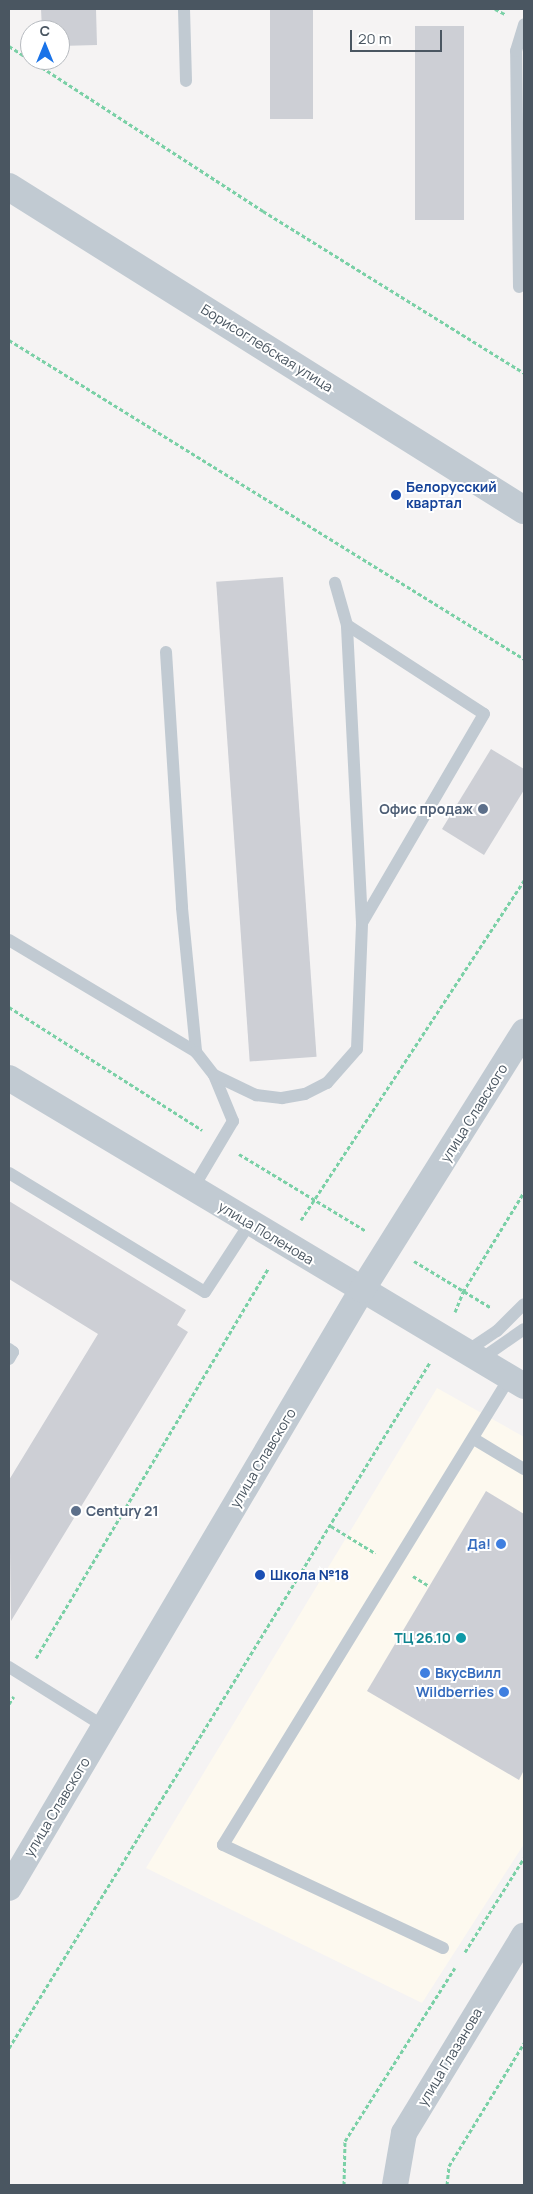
<!DOCTYPE html>
<html>
<head>
<meta charset="utf-8">
<style>
  body { margin:0 }
  #map { position:relative; width:533px; height:2194px; overflow:hidden; background:#f5f3f3; font-family:Manrope,sans-serif }
  div>[style] { position:absolute }
  [style*='--x'] { left:calc(var(--x)*1px); top:calc(var(--y)*1px); width:calc(var(--w)*1px); rotate:calc(var(--a)*1deg) }
  .commercial>* { inset:0; background:#fdf9ef }
  .building>* { inset:0; background:#cdcfd5; transform-origin:0 0 }
  .path>* { height:3px; margin-top:-1.5px; transform-origin:0; background:repeating-linear-gradient(90deg,#7ad0a6 0 4px,transparent 0 6.5px) }
  .service>* { height:12px; margin:-6px; padding:0 6px; transform-origin:6px; border-radius:6px; background:#c1cad2 }
  .minor>* { height:26px; margin:-13px; padding:0 13px; transform-origin:13px; border-radius:13px; background:#c1cad2 }
  .tertiary>* { height:28px; margin:-14px; padding:0 14px; transform-origin:14px; border-radius:14px; background:#c1cad2 }
  .dots>* { width:14px; height:14px; translate:-50% -50%; box-sizing:border-box; border:2px solid #fff; border-radius:50% }
  span { translate:-50% -50%; white-space:nowrap; text-align:center; line-height:1.15; -webkit-text-stroke:4px #fff; paint-order:stroke }
  .street-label { font-size:14px; color:#4a5661 }
  .transit-label { font-size:14px; color:#164399; font-weight:700 }
  .left { translate:0 -50%; text-align:left }
  .service-label { font-size:14px; color:#4e5e75; font-weight:700 }
  .right { translate:-100% -50%; text-align:right }
  .shop-label { font-size:14px; color:#366cbe; font-weight:700 }
  .culture-label { font-size:14px; color:#0d838f; font-weight:700 }
  .frame { position:absolute; inset:0; border:10px solid #4a5661; pointer-events:none }
  .north { position:absolute; left:20px; top:20px; width:50px; height:50px; box-sizing:border-box; background:#fff; border:1px solid #b7bbc0; border-radius:50%; rotate:0deg; font-size:14px; font-weight:700; line-height:20px; text-align:center; color:#4a5661 }
  .north::after { content:''; display:block; margin:auto; width:18px; height:22px; background:#1a73e8; clip-path:polygon(50% 0,100% 100%,50% 72%,0 100%) }
  .scale { position:absolute; left:350px; top:30px; width:92px; height:22px; box-sizing:border-box; border:2px solid #4a5661; border-top:0; padding-left:6px; font-size:15px; line-height:18px; white-space:nowrap; color:#4a5661; -webkit-text-stroke:4px #fff; paint-order:stroke }
</style>
</head>
<body>
<div id="map">
  <div class="commercial">
    <div style="clip-path:polygon(437px 1388px,524px 1437px,524px 1844px,422px 2003px,146px 1868px)"></div>
  </div>
  <div class="building">
    <div style="clip-path:polygon(41px 9px,96px 9px,97px 45px,60px 46px,60px 30px,42px 30px)"></div>
    <div style="left:270px;top:9px;width:43px;height:110px"></div>
    <div style="left:464px;top:26px;width:194px;height:49px;rotate:90deg"></div>
    <div style="left:283px;top:577px;width:481px;height:67px;rotate:86deg"></div>
    <div style="clip-path:polygon(491px 749px,524px 769px,524px 790px,484px 855px,442px 829px)"></div>
    <div style="clip-path:polygon(9px 1201px,186px 1310px,177px 1325px,188px 1332px,11px 1621px,9px 1480px,98px 1334px,9px 1279px)"></div>
    <div style="clip-path:polygon(486px 1491px,524px 1514px,524px 1770px,519px 1780px,367px 1691px)"></div>
  </div>
  <div class="path">
    <div style="--x:495;--y:9;--w:11;--a:27"></div>
    <div style="--x:9;--y:46;--w:303;--a:33"></div>
    <div style="--x:263;--y:211;--w:307;--a:31.8"></div>
    <div style="--x:9;--y:340;--w:606;--a:31.77"></div>
    <div style="--x:9;--y:1007;--w:229;--a:32.5"></div>
    <div style="--x:239;--y:1154;--w:149;--a:31.2"></div>
    <div style="--x:301;--y:1220;--w:407;--a:-56.7"></div>
    <div style="--x:414;--y:1261;--w:89;--a:31.2"></div>
    <div style="--x:455;--y:1312;--w:22;--a:-68"></div>
    <div style="--x:463;--y:1292;--w:117;--a:-58.6"></div>
    <div style="--x:331;--y:1526;--w:52;--a:31.5"></div>
    <div style="--x:413;--y:1576;--w:19;--a:32"></div>
    <div style="--x:36;--y:1658;--w:453;--a:-59.2"></div>
    <div style="--x:9;--y:1704;--w:9;--a:-58"></div>
    <div style="--x:465;--y:1952;--w:111;--a:-57.9"></div>
    <div style="--x:9;--y:2048;--w:805;--a:-58.46"></div>
    <div style="--x:344;--y:2185;--w:44;--a:-88.7"></div>
    <div style="--x:345;--y:2141;--w:205;--a:-57.6"></div>
    <div style="--x:447;--y:2185;--w:19;--a:-84"></div>
    <div style="--x:449;--y:2166;--w:144;--a:-58.6"></div>
  </div>
  <div class="service">
    <div style="--x:184;--y:9;--w:72;--a:88.4"></div>
    <div style="--x:519;--y:287;--w:236;--a:-90.7"></div>
    <div style="--x:516;--y:51;--w:28;--a:-73"></div>
    <div style="--x:347;--y:625;--w:163;--a:33"></div>
    <div style="--x:484;--y:714;--w:242;--a:120.3"></div>
    <div style="--x:166;--y:652;--w:256;--a:86.4"></div>
    <div style="--x:182;--y:908;--w:145;--a:84.4"></div>
    <div style="--x:9;--y:940;--w:218;--a:30.9"></div>
    <div style="--x:196;--y:1052;--w:29;--a:52"></div>
    <div style="--x:214;--y:1075;--w:50;--a:67.6"></div>
    <div style="--x:233;--y:1121;--w:80;--a:120.7"></div>
    <div style="--x:214;--y:1075;--w:47;--a:25.5"></div>
    <div style="--x:256;--y:1095;--w:26;--a:7"></div>
    <div style="--x:282;--y:1098;--w:23;--a:-10"></div>
    <div style="--x:305;--y:1094;--w:25;--a:-27"></div>
    <div style="--x:327;--y:1083;--w:45;--a:-48.6"></div>
    <div style="--x:357;--y:1049;--w:126;--a:-87.7"></div>
    <div style="--x:362;--y:923;--w:298;--a:-92.9"></div>
    <div style="--x:347;--y:625;--w:44;--a:-105.9"></div>
    <div style="--x:9;--y:1173;--w:229;--a:31.3"></div>
    <div style="--x:205;--y:1292;--w:82;--a:-56.9"></div>
    <div style="--x:9;--y:1349;--w:5;--a:37"></div>
    <div style="--x:13;--y:1352;--w:8;--a:120"></div>
    <div style="--x:467;--y:1351;--w:36;--a:-34"></div>
    <div style="--x:497;--y:1331;--w:38;--a:-45"></div>
    <div style="--x:481;--y:1359;--w:52;--a:-34.9"></div>
    <div style="--x:474;--y:1439;--w:58;--a:31"></div>
    <div style="--x:9;--y:1667;--w:113;--a:32"></div>
    <div style="--x:443;--y:1948;--w:243;--a:-154.9"></div>
    <div style="--x:223;--y:1845;--w:549;--a:-58.48"></div>
  </div>
  <div class="minor">
    <div style="--x:9;--y:1078;--w:600;--a:30.88"></div>
    <div style="--x:9;--y:1888;--w:694;--a:-59.45"></div>
    <div style="--x:362;--y:1290;--w:305;--a:-57.9"></div>
    <div style="--x:395;--y:2185;--w:53;--a:-80.2"></div>
    <div style="--x:404;--y:2133;--w:231;--a:-58.7"></div>
  </div>
  <div class="tertiary">
    <div style="--x:9;--y:187;--w:608;--a:32.1"></div>
  </div>
  <div class="dots">
    <div style="left:396px;top:495px;background:#1a4fb4"></div>
    <div style="left:483px;top:809px;background:#5c6f8a"></div>
    <div style="left:76px;top:1511px;background:#5c6f8a"></div>
    <div style="left:501px;top:1544px;background:#3f7fe0"></div>
    <div style="left:260px;top:1575px;background:#1a4fb4"></div>
    <div style="left:461px;top:1638px;background:#0f9aa8"></div>
    <div style="left:425px;top:1673px;background:#3f7fe0"></div>
    <div style="left:504px;top:1692px;background:#3f7fe0"></div>
  </div>
  <div class="street-label">
    <span style="left:267px;top:348px;rotate:32deg">Борисоглебская улица</span>
    <span style="left:474px;top:1113px;rotate:-58deg">улица Славского</span>
    <span style="left:266px;top:1233px;rotate:31deg">улица Поленова</span>
    <span style="left:263px;top:1458px;rotate:-59deg">улица Славского</span>
    <span style="left:57px;top:1807px;rotate:-59deg">улица Славского</span>
    <span style="left:450px;top:2057px;rotate:-59deg">улица Глазанова</span>
  </div>
  <div class="transit-label">
    <span class="left" style="left:406px;top:495px">Белорусский<br>квартал</span>
    <span class="left" style="left:270px;top:1575px">Школа №18</span>
  </div>
  <div class="service-label">
    <span class="right" style="left:473px;top:809px">Офис продаж</span>
    <span class="left" style="left:86px;top:1511px">Century 21</span>
  </div>
  <div class="shop-label">
    <span class="right" style="left:491px;top:1544px">Да!</span>
    <span class="left" style="left:435px;top:1673px">ВкусВилл</span>
    <span class="right" style="left:494px;top:1692px">Wildberries</span>
  </div>
  <div class="culture-label">
    <span class="right" style="left:451px;top:1638px">ТЦ 26.10</span>
  </div>
  <div class="frame"></div>
  <div class="north">С</div>
  <div class="scale">20 m</div>
</div>
</body>
</html>
